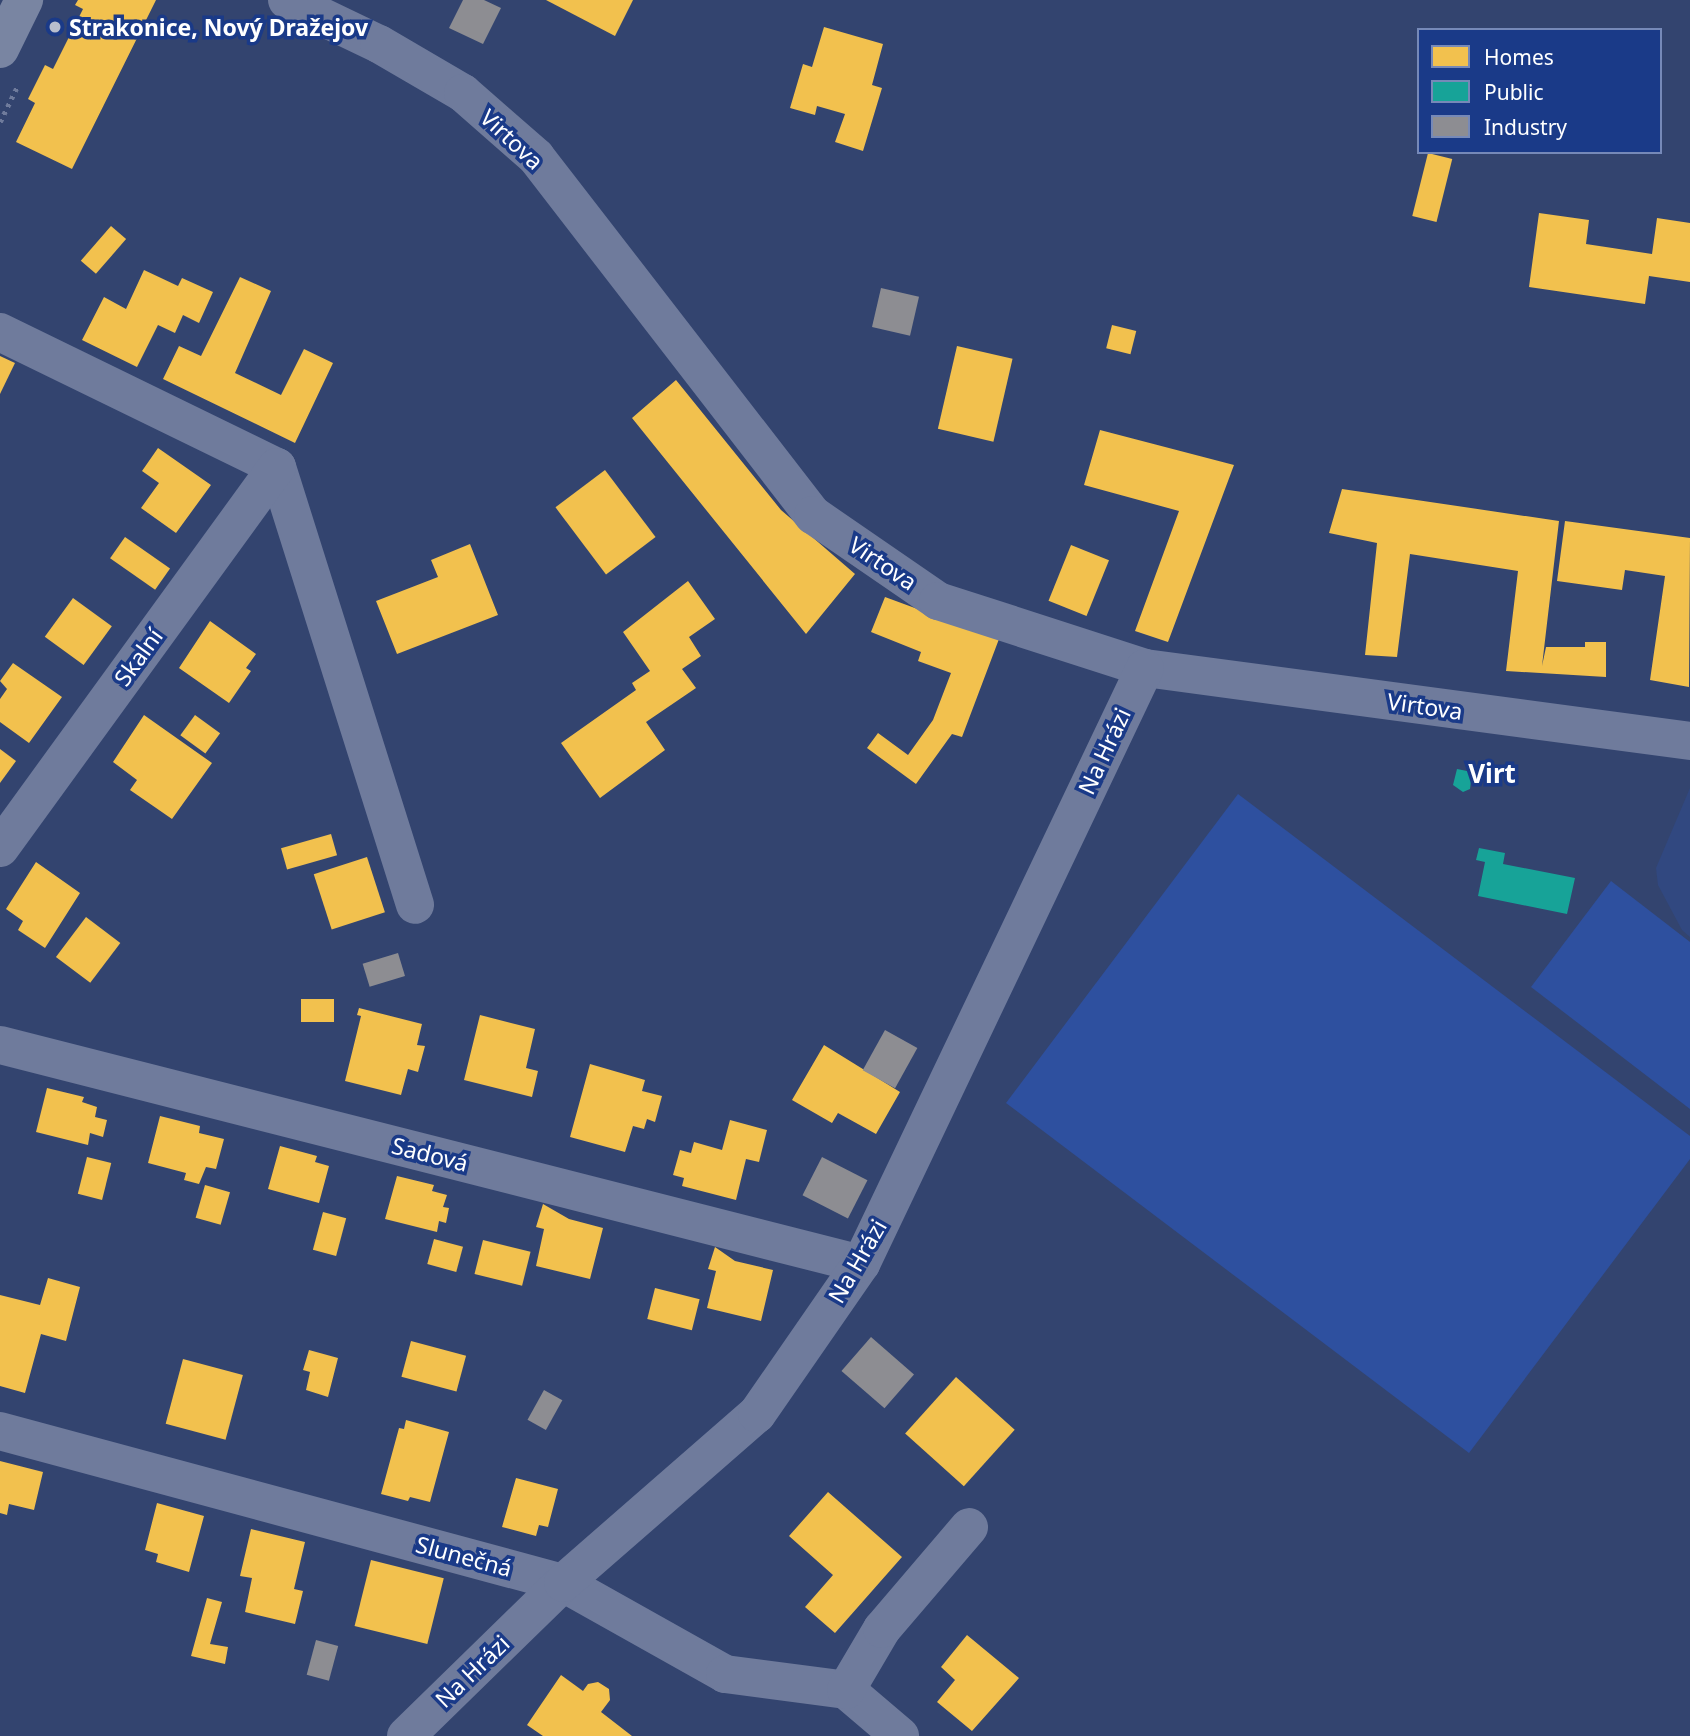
<!DOCTYPE html>
<html>
<head>
<meta charset="utf-8">
<style>
  body { margin:0 }
  #map { position:relative; width:1690px; height:1736px; overflow:hidden; background:#33446f; font-family:"Noto Sans",sans-serif }
  div>[style] { position:absolute }
  [style*='--x'] { left:calc(var(--x)*1px); top:calc(var(--y)*1px); width:calc(var(--w)*1px); rotate:calc(var(--a)*1deg) }
  .green>* { inset:0; background:#2e509f }
  .water>* { inset:0; background:#314880 }
  .homes>* { inset:0; background:#f2c14e; transform-origin:0 0 }
  .public>* { inset:0; background:#17a398 }
  .industry>* { inset:0; background:#8d8d92; transform-origin:0 0 }
  .path>* { height:4.5px; margin-top:-2.25px; transform-origin:0; background:repeating-linear-gradient(90deg,#6f7b9c 0 3.5px,transparent 0 8.5px) }
  .minor>* { height:38px; margin:-19px; padding:0 19px; transform-origin:19px; border-radius:19px; background:#6f7b9c }
  .major>* { height:38px; margin:-19px; padding:0 19px; transform-origin:19px; border-radius:19px; background:#7985a2 }
  .dots>* { width:19px; height:19px; translate:-50% -50%; box-sizing:border-box; border:4px solid #1a3a88; border-radius:50% }
  span { translate:-50% -50%; white-space:nowrap; text-align:center; line-height:1.15; -webkit-text-stroke:7px #1a3a88; paint-order:stroke }
  .poi-label { font-size:23px; color:#fff; font-weight:700 }
  .left { translate:0 -50%; text-align:left }
  .street-label { font-size:23px; color:#fff }
  .quarter-label { font-size:26px; color:#fff; font-weight:700 }
  .legend { position:absolute; left:1417px; top:28px; width:245px; height:126px; box-sizing:border-box; background:#1a3a88; border:2px solid #7689b8; margin:0; padding:9px 12px; list-style:none; font-size:21px; color:#fff }
  .legend li { display:flex; align-items:center; gap:14px; height:35px }
  .legend b { width:35px; border:2px solid #7689b8 }
</style>
</head>
<body>
<div id="map">
  <div class="green">
    <div style="clip-path:polygon(1238px 794px,1690px 1136px,1690px 1159px,1469px 1453px,1006px 1103px)"></div>
    <div style="clip-path:polygon(1611px 881px,1690px 942px,1690px 1109px,1531px 987px)"></div>
  </div>
  <div class="water">
    <div style="clip-path:polygon(1690px 788px,1690px 937px,1682px 930px,1658px 885px,1656px 868px)"></div>
  </div>
  <div class="homes">
    <div style="clip-path:polygon(78px 0,156px 0,72px 169px,16px 142px,35px 103px,28px 99px,45px 65px,53px 69px,83px 9px,75px 5px)"></div>
    <div style="clip-path:polygon(546px 0,633px 0,615px 36px)"></div>
    <div style="clip-path:polygon(824px 27px,883px 44px,872px 85px,882px 88px,863px 151px,835px 142px,845px 114px,817px 106px,815px 115px,790px 108px,803px 64px,812px 67px)"></div>
    <div style="left:1428px;top:153px;width:25px;height:65px;rotate:14deg"></div>
    <div style="clip-path:polygon(1539px 213px,1589px 220px,1586px 244px,1652px 254px,1657px 218px,1690px 223px,1690px 282px,1649px 276px,1645px 304px,1529px 287px)"></div>
    <div style="left:111px;top:226px;width:20px;height:46px;rotate:41deg"></div>
    <div style="clip-path:polygon(144px 270px,178px 286px,182px 278px,213px 292px,199px 323px,183px 315px,175px 333px,158px 325px,137px 367px,82px 340px,104px 297px,126px 309px)"></div>
    <div style="clip-path:polygon(240px 277px,271px 291px,235px 373px,281px 395px,304px 349px,333px 363px,295px 443px,163px 379px,179px 346px,201px 356px)"></div>
    <div style="left:1112px;top:325px;width:25px;height:24px;rotate:14deg"></div>
    <div style="left:957px;top:346px;width:57px;height:85px;rotate:13deg"></div>
    <div style="clip-path:polygon(0 356px,15px 363px,0 394px)"></div>
    <div style="clip-path:polygon(676px 380px,781px 510px,855px 574px,806px 634px,632px 418px)"></div>
    <div style="clip-path:polygon(1100px 430px,1234px 465px,1168px 642px,1135px 631px,1179px 511px,1084px 485px)"></div>
    <div style="clip-path:polygon(158px 448px,211px 485px,176px 533px,141px 508px,159px 483px,142px 471px)"></div>
    <div style="left:605px;top:470px;width:84px;height:62px;rotate:53deg"></div>
    <div style="clip-path:polygon(1342px 489px,1559px 521px,1542px 666px,1546px 647px,1585px 647px,1585px 642px,1606px 642px,1606px 677px,1506px 671px,1518px 571px,1410px 554px,1397px 657px,1365px 655px,1377px 543px,1329px 533px)"></div>
    <div style="clip-path:polygon(1565px 521px,1690px 538px,1689px 687px,1650px 680px,1665px 576px,1625px 570px,1622px 590px,1557px 581px)"></div>
    <div style="left:125px;top:537px;width:55px;height:26px;rotate:35deg"></div>
    <div style="clip-path:polygon(470px 544px,498px 615px,397px 654px,376px 601px,438px 577px,431px 560px)"></div>
    <div style="left:1071px;top:545px;width:41px;height:60px;rotate:22deg"></div>
    <div style="clip-path:polygon(688px 581px,715px 619px,689px 637px,701px 656px,682px 669px,696px 688px,646px 722px,665px 750px,600px 798px,561px 743px,636px 690px,632px 683px,650px 671px,623px 632px)"></div>
    <div style="clip-path:polygon(885px 597px,999px 639px,962px 737px,952px 734px,916px 784px,867px 748px,878px 733px,908px 755px,933px 720px,951px 673px,918px 661px,921px 652px,871px 632px)"></div>
    <div style="left:73px;top:598px;width:48px;height:48px;rotate:36deg"></div>
    <div style="clip-path:polygon(210px 621px,256px 654px,246px 668px,251px 671px,229px 703px,179px 668px)"></div>
    <div style="clip-path:polygon(13px 663px,62px 697px,29px 743px,0 722px,0 699px,7px 689px,0 681px)"></div>
    <div style="clip-path:polygon(144px 715px,212px 763px,172px 819px,130px 790px,137px 780px,113px 762px)"></div>
    <div style="left:195px;top:715px;width:31px;height:25px;rotate:36deg"></div>
    <div style="clip-path:polygon(0 749px,16px 761px,0 783px)"></div>
    <div style="left:331px;top:834px;width:22px;height:52px;rotate:74deg"></div>
    <div style="left:367px;top:857px;width:58px;height:56px;rotate:72deg"></div>
    <div style="clip-path:polygon(36px 862px,80px 893px,45px 948px,18px 930px,23px 921px,6px 909px)"></div>
    <div style="left:86px;top:917px;width:43px;height:50px;rotate:37deg"></div>
    <div style="left:301px;top:999px;width:33px;height:23px"></div>
    <div style="clip-path:polygon(359px 1008px,422px 1024px,417px 1045px,425px 1046px,418px 1072px,408px 1069px,401px 1095px,345px 1081px,361px 1016px,357px 1015px)"></div>
    <div style="clip-path:polygon(480px 1015px,535px 1029px,526px 1068px,538px 1071px,532px 1097px,464px 1080px)"></div>
    <div style="clip-path:polygon(824px 1045px,900px 1092px,876px 1134px,838px 1113px,832px 1123px,792px 1100px)"></div>
    <div style="clip-path:polygon(590px 1064px,645px 1080px,642px 1091px,662px 1096px,655px 1122px,647px 1119px,644px 1129px,633px 1126px,625px 1152px,570px 1137px)"></div>
    <div style="clip-path:polygon(47px 1088px,84px 1097px,82px 1102px,97px 1107px,95px 1117px,107px 1120px,103px 1137px,90px 1133px,88px 1145px,36px 1132px)"></div>
    <div style="clip-path:polygon(160px 1116px,200px 1126px,199px 1133px,224px 1139px,216px 1169px,206px 1167px,199px 1184px,184px 1180px,186px 1173px,148px 1163px)"></div>
    <div style="clip-path:polygon(730px 1120px,767px 1130px,759px 1162px,746px 1159px,736px 1200px,682px 1186px,684px 1178px,673px 1175px,680px 1150px,691px 1153px,694px 1142px,722px 1150px)"></div>
    <div style="clip-path:polygon(280px 1146px,317px 1156px,315px 1162px,329px 1166px,319px 1203px,268px 1189px)"></div>
    <div style="left:87px;top:1157px;width:25px;height:38px;rotate:14deg"></div>
    <div style="clip-path:polygon(397px 1176px,434px 1185px,432px 1191px,447px 1195px,443px 1207px,449px 1208px,446px 1223px,439px 1221px,437px 1232px,385px 1219px)"></div>
    <div style="left:205px;top:1185px;width:26px;height:34px;rotate:16deg"></div>
    <div style="clip-path:polygon(543px 1204px,569px 1219px,603px 1228px,590px 1279px,536px 1266px,544px 1229px,536px 1227px)"></div>
    <div style="left:323px;top:1212px;width:24px;height:39px;rotate:15deg"></div>
    <div style="left:434px;top:1239px;width:30px;height:26px;rotate:15deg"></div>
    <div style="left:483px;top:1240px;width:49px;height:35px;rotate:14deg"></div>
    <div style="clip-path:polygon(715px 1247px,735px 1261px,773px 1270px,761px 1321px,707px 1308px,716px 1271px,708px 1269px)"></div>
    <div style="clip-path:polygon(48px 1278px,80px 1287px,66px 1341px,41px 1334px,25px 1393px,0 1386px,0 1295px,40px 1305px)"></div>
    <div style="left:655px;top:1288px;width:46px;height:32px;rotate:14deg"></div>
    <div style="left:411px;top:1341px;width:57px;height:37px;rotate:15deg"></div>
    <div style="clip-path:polygon(309px 1350px,338px 1358px,328px 1397px,306px 1390px,310px 1372px,303px 1370px)"></div>
    <div style="left:183px;top:1359px;width:62px;height:67px;rotate:15deg"></div>
    <div style="left:956px;top:1377px;width:79px;height:76px;rotate:42deg"></div>
    <div style="clip-path:polygon(406px 1420px,449px 1432px,430px 1502px,410px 1497px,408px 1501px,381px 1494px,399px 1428px,404px 1429px)"></div>
    <div style="clip-path:polygon(0 1461px,43px 1472px,34px 1510px,9px 1504px,7px 1515px,0 1513px)"></div>
    <div style="clip-path:polygon(516px 1478px,558px 1489px,548px 1527px,539px 1525px,536px 1536px,502px 1527px)"></div>
    <div style="clip-path:polygon(828px 1492px,902px 1557px,835px 1633px,805px 1607px,833px 1575px,789px 1536px)"></div>
    <div style="clip-path:polygon(157px 1503px,204px 1516px,189px 1572px,156px 1562px,158px 1554px,145px 1550px)"></div>
    <div style="clip-path:polygon(251px 1529px,305px 1542px,294px 1589px,303px 1591px,295px 1624px,245px 1612px,252px 1578px,240px 1576px)"></div>
    <div style="left:371px;top:1560px;width:75px;height:68px;rotate:14deg"></div>
    <div style="clip-path:polygon(207px 1598px,222px 1602px,210px 1644px,228px 1647px,225px 1664px,191px 1656px)"></div>
    <div style="clip-path:polygon(967px 1635px,1019px 1678px,972px 1731px,937px 1702px,955px 1680px,941px 1667px)"></div>
    <div style="clip-path:polygon(561px 1675px,583px 1691px,588px 1684px,598px 1682px,609px 1689px,610px 1700px,601px 1712px,632px 1736px,543px 1736px,527px 1725px)"></div>
  </div>
  <div class="public">
    <div style="clip-path:polygon(1457px 769px,1472px 772px,1470px 789px,1463px 792px,1453px 785px)"></div>
    <div style="clip-path:polygon(1479px 848px,1505px 853px,1503px 864px,1575px 878px,1567px 914px,1478px 896px,1485px 862px,1476px 860px)"></div>
  </div>
  <div class="industry">
    <div style="clip-path:polygon(463px 0,484px 0,501px 8px,483px 44px,449px 28px)"></div>
    <div style="left:881px;top:288px;width:39px;height:40px;rotate:13deg"></div>
    <div style="left:398px;top:953px;width:24px;height:37px;rotate:73deg"></div>
    <div style="left:885px;top:1030px;width:37px;height:46px;rotate:29deg"></div>
    <div style="left:822px;top:1157px;width:51px;height:43px;rotate:27deg"></div>
    <div style="left:871px;top:1337px;width:57px;height:45px;rotate:41deg"></div>
    <div style="left:544px;top:1390px;width:21px;height:34px;rotate:29deg"></div>
    <div style="left:316px;top:1640px;width:23px;height:36px;rotate:15deg"></div>
  </div>
  <div class="path">
    <div style="--x:0;--y:122;--w:41;--a:-64.1"></div>
  </div>
  <div class="minor">
    <div style="--x:287;--y:0;--w:102;--a:25.6"></div>
    <div style="--x:379;--y:44;--w:97;--a:30.3"></div>
    <div style="--x:463;--y:93;--w:97;--a:41.2"></div>
    <div style="--x:536;--y:157;--w:453;--a:52.3"></div>
    <div style="--x:813;--y:515;--w:152;--a:34.5"></div>
    <div style="--x:938;--y:601;--w:218;--a:17.9"></div>
    <div style="--x:1145;--y:668;--w:550;--a:7.63"></div>
    <div style="--x:0;--y:332;--w:308;--a:26"></div>
    <div style="--x:277;--y:467;--w:459;--a:72.5"></div>
    <div style="--x:0;--y:848;--w:471;--a:-54"></div>
    <div style="--x:0;--y:1045;--w:888;--a:14.27"></div>
    <div style="--x:0;--y:1431;--w:583;--a:15.11"></div>
    <div style="--x:563;--y:1583;--w:186;--a:29.3"></div>
    <div style="--x:725;--y:1674;--w:122;--a:7.5"></div>
    <div style="--x:846;--y:1690;--w:71;--a:40.4"></div>
    <div style="--x:846;--y:1690;--w:71;--a:-59.5"></div>
    <div style="--x:882;--y:1629;--w:134;--a:-49.5"></div>
    <div style="--x:406;--y:1736;--w:219;--a:-44.3"></div>
    <div style="--x:563;--y:1583;--w:257;--a:-41.1"></div>
    <div style="--x:757;--y:1414;--w:183;--a:-55.3"></div>
    <div style="--x:861;--y:1264;--w:660;--a:-64.52"></div>
  </div>
  <div class="major">
    <div style="--x:0;--y:49;--w:55;--a:-63.9"></div>
  </div>
  <div class="dots">
    <div style="left:55px;top:27px;background:#b8becd"></div>
  </div>
  <div class="poi-label">
    <span class="left" style="left:69px;top:27px">Strakonice, Nový Dražejov</span>
  </div>
  <div class="street-label">
    <span style="left:512px;top:139px;rotate:43deg">Virtova</span>
    <span style="left:883px;top:563px;rotate:34deg">Virtova</span>
    <span style="left:138px;top:657px;rotate:-54deg">Skalní</span>
    <span style="left:1425px;top:706px;rotate:8deg">Virtova</span>
    <span style="left:1104px;top:751px;rotate:-65deg">Na Hrázi</span>
    <span style="left:430px;top:1154px;rotate:14deg">Sadová</span>
    <span style="left:857px;top:1261px;rotate:-60deg">Na Hrázi</span>
    <span style="left:464px;top:1556px;rotate:15deg">Slunečná</span>
    <span style="left:472px;top:1671px;rotate:-44deg">Na Hrázi</span>
  </div>
  <div class="quarter-label">
    <span style="left:1492px;top:774px">Virt</span>
  </div>
  <ul class="legend">
  <li><b style="height:19px;background:#f2c14e"></b>Homes</li>
  <li><b style="height:19px;background:#17a398"></b>Public</li>
  <li><b style="height:19px;background:#8d8d92"></b>Industry</li>
  </ul>
</div>
</body>
</html>
